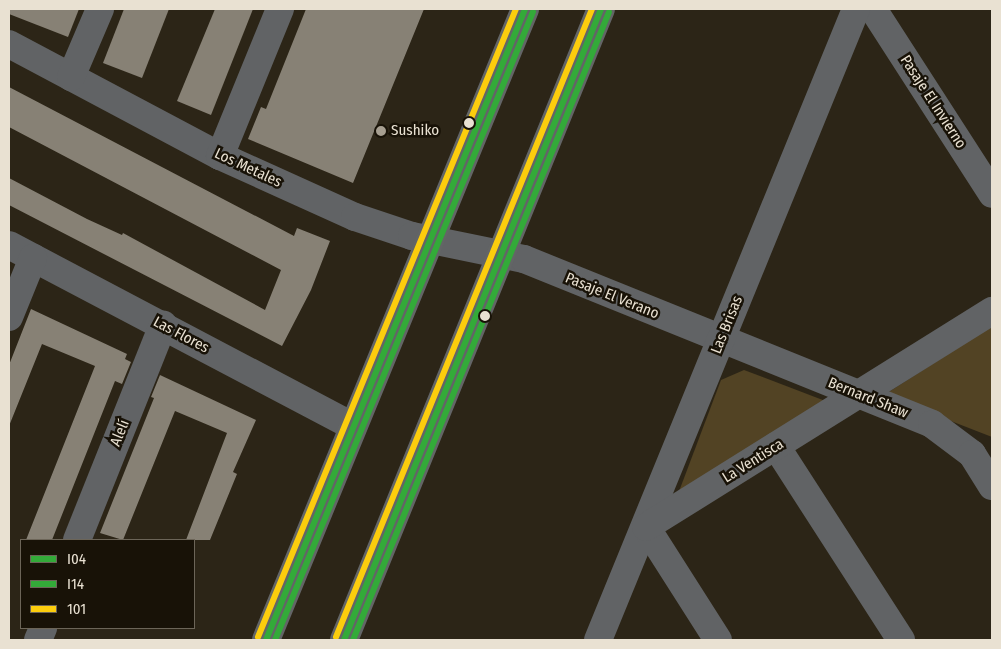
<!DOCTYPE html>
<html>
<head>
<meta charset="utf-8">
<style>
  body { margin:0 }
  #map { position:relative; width:1001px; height:649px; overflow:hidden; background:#2c2517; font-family:"Fira Sans Condensed",sans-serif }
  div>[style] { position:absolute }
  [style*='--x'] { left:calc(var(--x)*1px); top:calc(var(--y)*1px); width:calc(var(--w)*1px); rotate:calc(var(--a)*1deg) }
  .green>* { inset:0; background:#524324 }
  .building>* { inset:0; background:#878175 }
  .street>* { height:28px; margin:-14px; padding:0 14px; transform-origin:14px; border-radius:14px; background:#616365 }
  .secondary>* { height:28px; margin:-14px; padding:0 14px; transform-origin:14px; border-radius:14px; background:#636566 }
  .bus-1>* { height:6px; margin:-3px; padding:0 3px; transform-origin:3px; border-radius:3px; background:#33aa39 }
  .bus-2>* { height:6px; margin:-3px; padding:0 3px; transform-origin:3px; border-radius:3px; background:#33aa39 }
  .bus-3>* { height:6px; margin:-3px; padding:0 3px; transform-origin:3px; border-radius:3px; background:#fccd0d }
  .dots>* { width:14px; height:14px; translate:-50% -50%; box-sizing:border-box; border:2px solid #181207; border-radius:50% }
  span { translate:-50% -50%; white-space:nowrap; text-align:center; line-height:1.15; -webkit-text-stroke:5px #181207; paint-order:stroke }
  .street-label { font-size:15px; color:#e9e1d2 }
  .poi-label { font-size:15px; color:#e9e1d2 }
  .left { translate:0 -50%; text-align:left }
  .frame { position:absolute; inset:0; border:10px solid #e9e1d2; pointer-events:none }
  .legend { position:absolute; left:20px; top:539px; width:175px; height:90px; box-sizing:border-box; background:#181207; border:1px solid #6c6558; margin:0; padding:6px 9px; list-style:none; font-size:15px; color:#e9e1d2 }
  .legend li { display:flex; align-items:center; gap:10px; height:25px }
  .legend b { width:25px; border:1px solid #6c6558 }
</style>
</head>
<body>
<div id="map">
  <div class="green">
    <div style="clip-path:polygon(992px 326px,992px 437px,884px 395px)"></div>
    <div style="clip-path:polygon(744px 370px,828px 402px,678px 494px,721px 380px)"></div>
  </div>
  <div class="building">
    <div style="clip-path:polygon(9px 9px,79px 9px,68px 37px,9px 14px)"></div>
    <div style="clip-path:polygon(124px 9px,169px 9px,142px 78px,103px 63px)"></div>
    <div style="clip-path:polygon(215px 9px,253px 9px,211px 115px,177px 101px)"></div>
    <div style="clip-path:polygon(306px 9px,424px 9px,353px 183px,248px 139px,261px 107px,266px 109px)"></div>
    <div style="clip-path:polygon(9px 87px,294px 236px,297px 228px,330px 241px,311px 290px,282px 346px,9px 205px,9px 178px,87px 219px,122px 235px,123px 233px,265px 310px,281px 270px,9px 127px)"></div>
    <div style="clip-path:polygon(31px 309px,127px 354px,125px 359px,131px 362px,122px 384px,115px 381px,52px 540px,26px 540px,95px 366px,42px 344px,9px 426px,9px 365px)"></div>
    <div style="clip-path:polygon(160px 375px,256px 420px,233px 472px,237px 474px,210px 540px,186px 540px,227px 433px,175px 411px,123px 540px,100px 533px,154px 398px,151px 397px)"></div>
  </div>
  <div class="street">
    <div style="--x:873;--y:9;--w:220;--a:57.2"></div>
    <div style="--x:9;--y:44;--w:239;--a:28"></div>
    <div style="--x:220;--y:156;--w:148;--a:24.3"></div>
    <div style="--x:355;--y:217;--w:60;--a:18.4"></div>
    <div style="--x:412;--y:236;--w:114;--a:11.6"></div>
    <div style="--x:524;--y:259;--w:440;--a:22"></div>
    <div style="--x:932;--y:424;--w:50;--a:36.9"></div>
    <div style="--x:972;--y:454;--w:38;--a:58"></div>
    <div style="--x:71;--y:77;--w:74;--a:-66.9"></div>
    <div style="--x:220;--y:156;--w:159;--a:-67.8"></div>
    <div style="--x:9;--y:245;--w:389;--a:27.8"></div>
    <div style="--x:9;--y:317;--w:64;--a:-67.9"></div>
    <div style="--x:776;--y:446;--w:231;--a:57.2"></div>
    <div style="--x:77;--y:540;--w:232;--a:-68.2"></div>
    <div style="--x:38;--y:640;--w:13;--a:-67"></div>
    <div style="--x:598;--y:640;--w:682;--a:-67.76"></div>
    <div style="--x:718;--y:640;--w:134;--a:-122.5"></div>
    <div style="--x:646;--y:527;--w:408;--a:-32"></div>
  </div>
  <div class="secondary">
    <div style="--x:266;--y:640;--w:682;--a:-67.68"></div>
    <div style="--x:344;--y:640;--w:681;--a:-67.84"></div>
  </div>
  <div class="bus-1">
    <div style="--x:266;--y:640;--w:682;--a:-67.68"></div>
    <div style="--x:344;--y:640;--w:681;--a:-67.84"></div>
  </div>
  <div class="bus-2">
    <div style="--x:275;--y:640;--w:679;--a:-67.67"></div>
    <div style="--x:353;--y:640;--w:678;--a:-67.82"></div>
  </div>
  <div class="bus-3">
    <div style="--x:258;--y:637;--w:679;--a:-67.67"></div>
    <div style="--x:336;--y:637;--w:678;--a:-67.82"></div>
  </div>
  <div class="dots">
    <div style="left:469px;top:123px;background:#e9e1d2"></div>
    <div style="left:381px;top:131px;background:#a79f91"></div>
    <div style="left:485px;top:316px;background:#e9e1d2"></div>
  </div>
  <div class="street-label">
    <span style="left:933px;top:102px;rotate:57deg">Pasaje El Invierno</span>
    <span style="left:248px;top:168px;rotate:25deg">Los Metales</span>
    <span style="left:612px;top:296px;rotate:22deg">Pasaje El Verano</span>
    <span style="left:727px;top:325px;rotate:-68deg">Las Brisas</span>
    <span style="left:181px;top:335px;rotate:28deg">Las Flores</span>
    <span style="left:868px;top:398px;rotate:22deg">Bernard Shaw</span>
    <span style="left:120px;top:433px;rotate:-68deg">Alelí</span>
    <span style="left:753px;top:461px;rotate:-32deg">La Ventisca</span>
  </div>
  <div class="poi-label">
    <span class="left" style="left:391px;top:131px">Sushiko</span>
  </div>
  <div class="frame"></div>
  <ul class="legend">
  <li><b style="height:6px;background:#33aa39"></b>I04</li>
  <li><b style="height:6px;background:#33aa39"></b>I14</li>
  <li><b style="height:6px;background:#fccd0d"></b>101</li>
  </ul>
</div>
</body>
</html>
